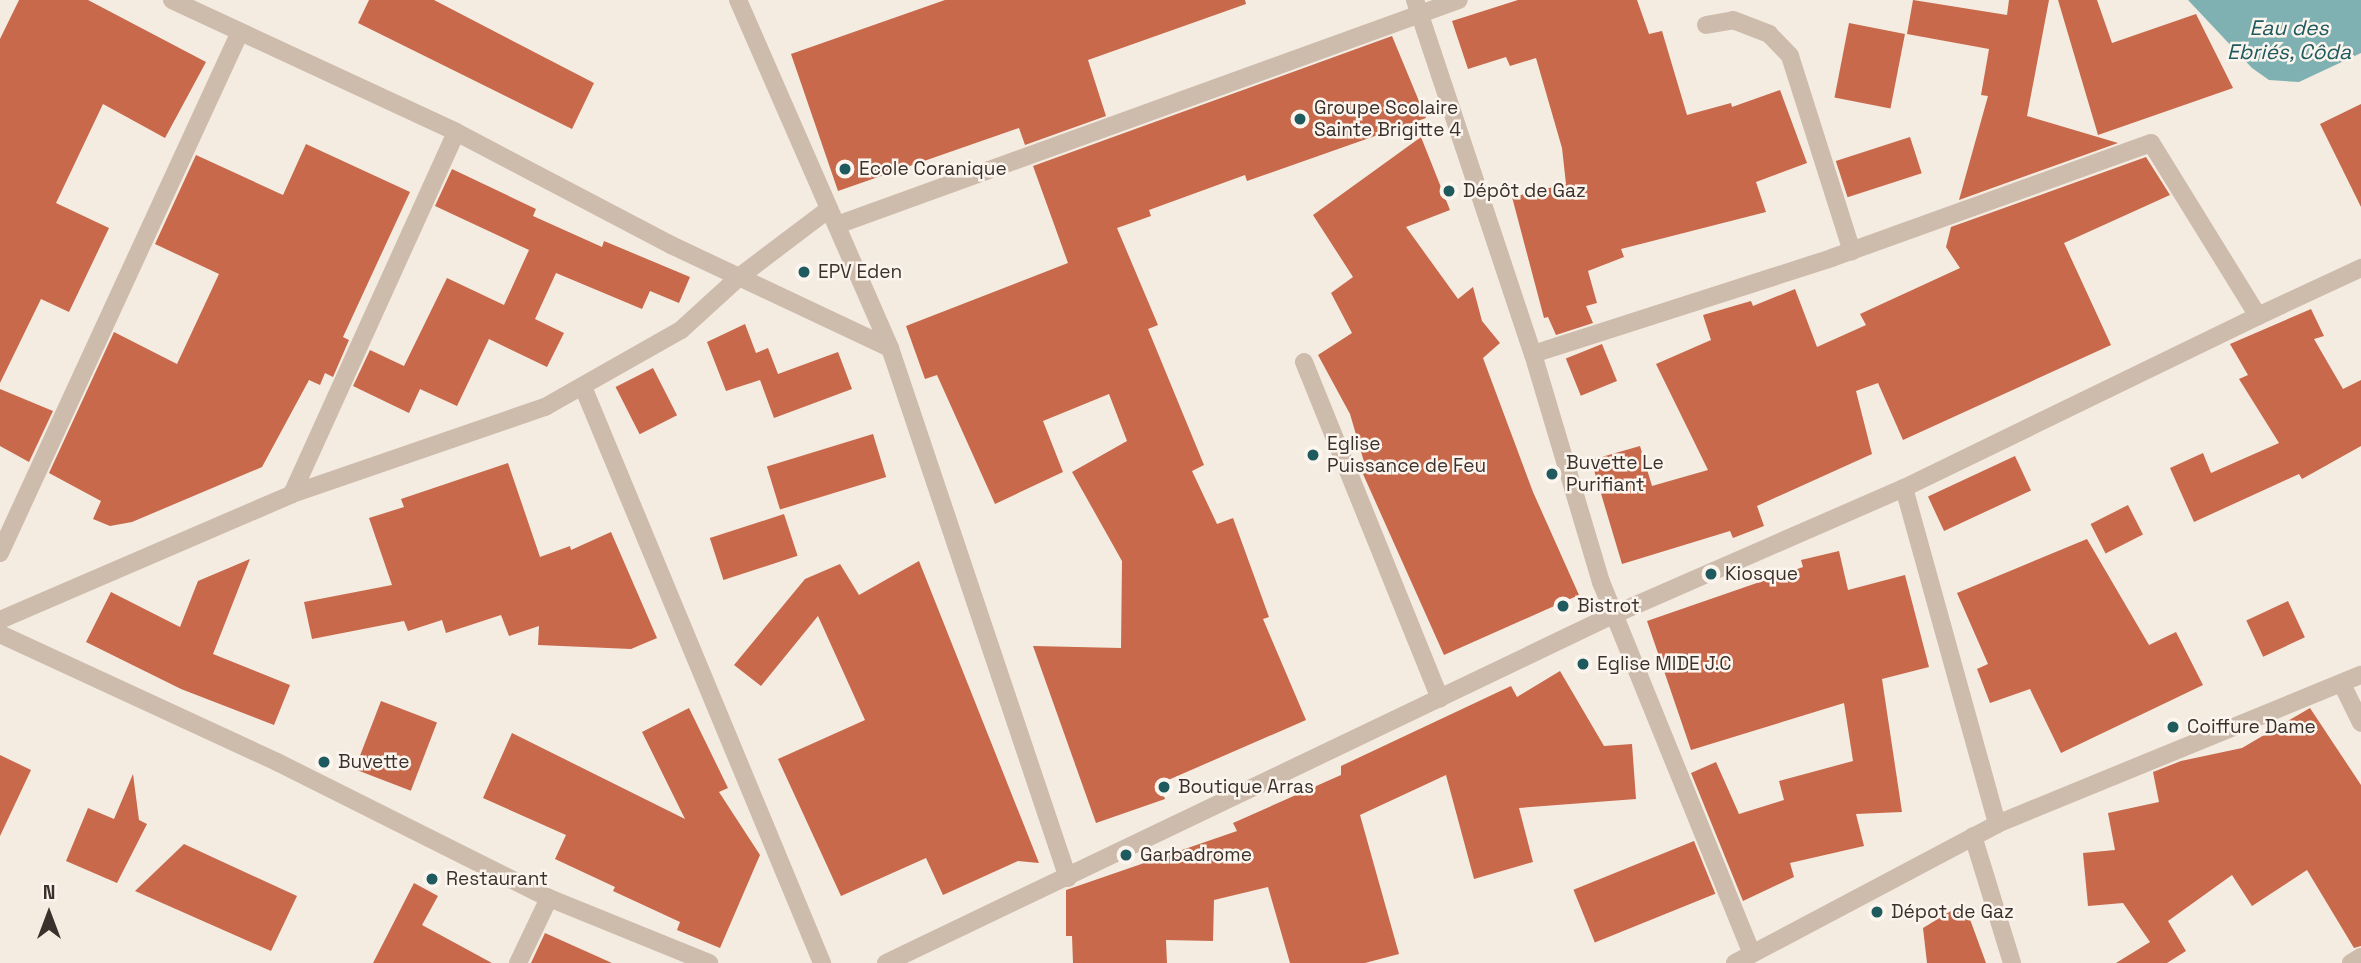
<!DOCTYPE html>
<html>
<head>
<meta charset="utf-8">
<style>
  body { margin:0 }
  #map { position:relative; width:2361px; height:963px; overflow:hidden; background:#f4ebe1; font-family:"Space Grotesk",sans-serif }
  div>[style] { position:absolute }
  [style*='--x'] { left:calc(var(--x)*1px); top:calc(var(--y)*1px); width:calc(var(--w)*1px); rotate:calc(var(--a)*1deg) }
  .water>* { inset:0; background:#7fb0b2 }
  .building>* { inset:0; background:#c8694b; transform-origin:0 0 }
  .street>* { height:18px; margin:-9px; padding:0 9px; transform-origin:9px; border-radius:9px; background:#cdbbac }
  .dots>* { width:19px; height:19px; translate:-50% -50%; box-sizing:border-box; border:4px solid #fbf5ee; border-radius:50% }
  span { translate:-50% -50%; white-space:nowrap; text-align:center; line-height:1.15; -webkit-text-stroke:5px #fbf5ee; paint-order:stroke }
  .poi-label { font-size:19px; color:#3b302b }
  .left { translate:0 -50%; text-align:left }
  .water-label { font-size:21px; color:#1f5a5e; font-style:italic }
  .north { position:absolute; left:14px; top:879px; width:70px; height:70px; -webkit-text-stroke:5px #fbf5ee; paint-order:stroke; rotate:0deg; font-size:19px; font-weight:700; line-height:28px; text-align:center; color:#3b302b }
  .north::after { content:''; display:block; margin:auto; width:24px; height:32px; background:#3b302b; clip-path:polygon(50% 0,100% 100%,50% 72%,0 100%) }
</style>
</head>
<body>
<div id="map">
  <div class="water">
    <div style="clip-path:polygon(2188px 0,2361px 0,2361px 53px,2299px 82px,2269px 80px,2252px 68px)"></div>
  </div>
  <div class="building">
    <div style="clip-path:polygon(19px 0,88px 0,206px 62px,165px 138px,103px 104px,56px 203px,109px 228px,69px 312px,41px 299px,0 383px,0 39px)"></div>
    <div style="clip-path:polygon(369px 0,434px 0,594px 83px,572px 129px,358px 23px)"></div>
    <div style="clip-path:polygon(945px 0,1245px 0,1246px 4px,1088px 60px,1106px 116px,1025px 145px,1019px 128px,838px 191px,791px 54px)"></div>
    <div style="clip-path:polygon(1518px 0,1637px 0,1649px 34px,1662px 31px,1687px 115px,1731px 103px,1732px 107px,1780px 90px,1807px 163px,1756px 182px,1766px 212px,1621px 249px,1624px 257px,1588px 271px,1597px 303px,1586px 306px,1593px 323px,1556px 335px,1548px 317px,1544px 318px,1512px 197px,1566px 184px,1562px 148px,1536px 58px,1510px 66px,1506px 57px,1468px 69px,1452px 21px)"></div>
    <div style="clip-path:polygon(1913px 0,2007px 15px,2009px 0,2049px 0,2027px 116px,2118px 143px,1959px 200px,1988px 96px,1981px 95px,1989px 49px,1907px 34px)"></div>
    <div style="clip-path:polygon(2058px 0,2097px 0,2112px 43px,2196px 14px,2233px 88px,2098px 135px)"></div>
    <div style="left:1849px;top:23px;width:57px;height:76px;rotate:11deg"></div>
    <div style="clip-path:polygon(1392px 36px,1426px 118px,1247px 181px,1245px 175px,1149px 210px,1151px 216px,1117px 228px,1158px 325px,1148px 329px,1204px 465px,1192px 471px,1217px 524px,1233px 518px,1269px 617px,1263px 619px,1306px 720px,1159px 784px,1165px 799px,1096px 823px,1033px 646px,1121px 648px,1122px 561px,1072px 472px,1127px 441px,1109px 394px,1043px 421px,1063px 472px,995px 504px,937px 375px,925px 379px,906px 326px,1068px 263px,1033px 166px)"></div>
    <div style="clip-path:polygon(2361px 104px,2361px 207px,2320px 124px)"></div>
    <div style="clip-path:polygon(1421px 137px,1450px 210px,1406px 227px,1458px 299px,1473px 287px,1482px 321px,1500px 343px,1483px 358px,1533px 492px,1579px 595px,1444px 655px,1363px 474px,1367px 472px,1350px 414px,1318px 355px,1352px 333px,1331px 293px,1353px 277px,1313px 215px)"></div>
    <div style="left:1910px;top:137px;width:38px;height:78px;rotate:72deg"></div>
    <div style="clip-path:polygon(306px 144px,410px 192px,343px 337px,349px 340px,333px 377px,325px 373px,320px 385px,309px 380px,262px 467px,132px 522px,110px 526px,93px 519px,101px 501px,49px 473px,114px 332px,177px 364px,219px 274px,155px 244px,196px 155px,283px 195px)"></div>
    <div style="clip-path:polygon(2146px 157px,2170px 195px,2064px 243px,2111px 345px,1903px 440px,1878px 383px,1856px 391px,1872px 454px,1757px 506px,1764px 526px,1733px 538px,1730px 531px,1622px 564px,1591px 460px,1640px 446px,1652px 486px,1708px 470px,1656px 364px,1711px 340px,1703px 315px,1751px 301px,1753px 306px,1795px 289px,1817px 347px,1866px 325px,1860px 314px,1960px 268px,1946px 247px,1951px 227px)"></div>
    <div style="clip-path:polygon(452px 169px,536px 209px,533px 216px,602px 247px,604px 241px,690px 277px,679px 303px,650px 291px,642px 309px,556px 273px,535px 319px,564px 333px,547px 367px,489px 339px,457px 406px,420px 389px,409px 413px,353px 386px,370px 350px,404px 366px,447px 278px,504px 305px,529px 250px,435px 206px)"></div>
    <div style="clip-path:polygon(2311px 309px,2324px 336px,2314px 339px,2343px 389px,2361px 380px,2361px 446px,2302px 479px,2299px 474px,2194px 522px,2170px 468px,2203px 453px,2211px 473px,2279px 443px,2239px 379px,2248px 375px,2230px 344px)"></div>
    <div style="clip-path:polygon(745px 324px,756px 353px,768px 348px,778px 374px,838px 352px,852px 389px,774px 418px,760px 380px,726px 391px,707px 342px)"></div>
    <div style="left:1602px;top:344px;width:40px;height:39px;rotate:68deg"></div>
    <div style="left:653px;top:368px;width:53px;height:42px;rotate:63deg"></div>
    <div style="clip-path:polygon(0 389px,53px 411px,29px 462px,0 446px)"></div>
    <div style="left:873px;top:434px;width:45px;height:111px;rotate:73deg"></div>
    <div style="left:2015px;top:456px;width:38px;height:96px;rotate:65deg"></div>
    <div style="clip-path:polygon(508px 463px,540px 557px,570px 546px,571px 550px,611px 532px,657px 638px,631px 649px,538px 645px,539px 626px,509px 636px,501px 615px,446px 633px,442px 620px,408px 631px,404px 621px,312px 639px,304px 602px,392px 585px,369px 518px,404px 507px,401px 499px)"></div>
    <div style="left:2128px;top:505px;width:33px;height:42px;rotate:63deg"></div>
    <div style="left:784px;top:514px;width:44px;height:78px;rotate:72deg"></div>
    <div style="clip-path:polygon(2087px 539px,2149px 645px,2176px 632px,2203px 685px,2061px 753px,2030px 689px,1990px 703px,1977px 669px,1988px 664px,1957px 593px)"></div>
    <div style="clip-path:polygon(1839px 551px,1848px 590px,1905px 575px,1929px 667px,1882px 679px,1902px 812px,1856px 814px,1864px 846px,1790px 863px,1794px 877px,1743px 901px,1691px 773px,1716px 762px,1739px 814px,1784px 800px,1779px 781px,1853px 761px,1844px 703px,1691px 750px,1647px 621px,1803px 567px,1801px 560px)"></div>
    <div style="clip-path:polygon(250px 559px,213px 654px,290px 685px,274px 725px,181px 689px,86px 642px,111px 592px,180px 627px,198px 581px)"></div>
    <div style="clip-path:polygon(919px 561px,1039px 863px,1018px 861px,943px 895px,926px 858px,841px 896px,778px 759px,865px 720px,818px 616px,761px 686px,734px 665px,805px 579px,840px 564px,859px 595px)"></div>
    <div style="left:2288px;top:601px;width:40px;height:46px;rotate:65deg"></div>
    <div style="clip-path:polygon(1560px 671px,1604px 746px,1632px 744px,1636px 799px,1519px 808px,1533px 862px,1474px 879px,1446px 775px,1360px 815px,1399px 954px,1365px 963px,1290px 963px,1268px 887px,1214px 900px,1213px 941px,1166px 940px,1167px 963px,1073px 963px,1072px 936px,1066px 936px,1066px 890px,1237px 831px,1233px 823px,1341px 775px,1341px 766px,1511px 686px,1517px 697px)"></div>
    <div style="left:381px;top:701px;width:60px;height:73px;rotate:21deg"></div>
    <div style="clip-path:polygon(689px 708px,728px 788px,719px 792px,760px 855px,720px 948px,677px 930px,680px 922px,613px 891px,615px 887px,555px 859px,566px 835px,483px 798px,512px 733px,685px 819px,642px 732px)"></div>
    <div style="clip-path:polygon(2310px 708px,2361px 785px,2361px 946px,2354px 948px,2307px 870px,2252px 906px,2232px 875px,2168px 921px,2186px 951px,2167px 963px,2116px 963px,2150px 942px,2123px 903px,2088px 906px,2083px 853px,2115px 850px,2108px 813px,2159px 802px,2153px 772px,2181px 761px,2242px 748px)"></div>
    <div style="clip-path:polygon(0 755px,31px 770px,0 836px)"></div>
    <div style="clip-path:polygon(133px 774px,139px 820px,147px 824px,117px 883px,66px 861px,88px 808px,114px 819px)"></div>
    <div style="left:1694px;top:841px;width:57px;height:130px;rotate:68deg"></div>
    <div style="clip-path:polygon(184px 844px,297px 896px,271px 951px,135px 891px)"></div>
    <div style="clip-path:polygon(414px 883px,438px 896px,422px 925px,492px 963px,373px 963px)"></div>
    <div style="clip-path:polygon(1964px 903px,1986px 963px,1927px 963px,1923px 928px)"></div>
    <div style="clip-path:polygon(545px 933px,612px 963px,531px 963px)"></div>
  </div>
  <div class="street">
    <div style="--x:172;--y:0;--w:313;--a:24.9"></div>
    <div style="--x:456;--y:132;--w:243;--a:27.7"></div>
    <div style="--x:671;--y:245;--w:242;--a:25.2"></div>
    <div style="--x:738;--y:0;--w:380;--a:66.4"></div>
    <div style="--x:890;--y:348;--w:559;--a:71.44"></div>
    <div style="--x:1415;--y:0;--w:373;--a:71.6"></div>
    <div style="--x:1533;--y:354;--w:238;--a:73.4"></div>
    <div style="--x:1601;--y:582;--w:401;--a:67.9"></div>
    <div style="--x:1706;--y:25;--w:27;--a:-10"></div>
    <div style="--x:1733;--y:20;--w:39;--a:21"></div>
    <div style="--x:1769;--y:34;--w:30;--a:46"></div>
    <div style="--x:1790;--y:56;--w:205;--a:72.4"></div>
    <div style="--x:837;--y:225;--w:661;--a:-19.89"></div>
    <div style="--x:2258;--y:316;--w:114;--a:-25"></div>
    <div style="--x:1304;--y:362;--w:363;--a:68"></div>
    <div style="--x:583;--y:387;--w:624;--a:67.46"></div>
    <div style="--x:1904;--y:488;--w:349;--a:74.5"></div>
    <div style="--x:292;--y:494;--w:397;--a:-65.6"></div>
    <div style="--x:0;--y:553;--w:571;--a:-65.27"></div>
    <div style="--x:0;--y:620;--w:318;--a:-23.3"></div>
    <div style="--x:292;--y:494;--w:268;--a:-19"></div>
    <div style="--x:545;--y:407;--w:156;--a:-29.5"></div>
    <div style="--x:681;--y:330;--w:79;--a:-42.4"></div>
    <div style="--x:739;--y:277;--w:113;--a:-37.1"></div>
    <div style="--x:0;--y:634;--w:305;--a:24.8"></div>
    <div style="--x:277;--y:762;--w:304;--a:26.6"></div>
    <div style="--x:2342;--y:684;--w:43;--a:64"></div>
    <div style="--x:1973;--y:836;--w:133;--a:72.9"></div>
    <div style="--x:518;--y:963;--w:72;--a:-64.5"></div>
    <div style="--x:549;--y:898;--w:173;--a:22.1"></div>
    <div style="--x:886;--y:963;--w:806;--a:-25.58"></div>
    <div style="--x:1613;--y:615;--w:318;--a:-23.6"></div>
    <div style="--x:1904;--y:488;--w:394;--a:-25.9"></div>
    <div style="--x:2258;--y:316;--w:203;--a:-121.7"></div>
    <div style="--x:2151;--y:143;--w:339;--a:160.2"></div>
    <div style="--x:1832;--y:258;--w:314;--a:162.2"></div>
    <div style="--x:1735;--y:963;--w:297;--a:-27.9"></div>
    <div style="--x:1997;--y:824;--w:393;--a:-22.3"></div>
    <div style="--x:2351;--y:963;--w:12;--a:-31"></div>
  </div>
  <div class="dots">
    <div style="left:1300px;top:119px;background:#1f5a5e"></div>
    <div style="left:845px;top:169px;background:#1f5a5e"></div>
    <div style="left:1449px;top:191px;background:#1f5a5e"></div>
    <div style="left:804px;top:272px;background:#1f5a5e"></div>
    <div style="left:1313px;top:455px;background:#1f5a5e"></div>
    <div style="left:1552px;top:474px;background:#1f5a5e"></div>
    <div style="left:1711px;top:574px;background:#1f5a5e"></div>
    <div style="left:1563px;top:606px;background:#1f5a5e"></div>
    <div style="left:1583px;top:664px;background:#1f5a5e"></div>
    <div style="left:2173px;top:727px;background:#1f5a5e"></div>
    <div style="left:324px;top:762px;background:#1f5a5e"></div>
    <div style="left:1164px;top:787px;background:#1f5a5e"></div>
    <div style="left:1126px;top:855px;background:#1f5a5e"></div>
    <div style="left:432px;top:879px;background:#1f5a5e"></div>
    <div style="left:1877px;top:912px;background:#1f5a5e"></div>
  </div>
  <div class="poi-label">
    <span class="left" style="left:1314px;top:119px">Groupe Scolaire<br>Sainte Brigitte 4</span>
    <span class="left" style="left:859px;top:169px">Ecole Coranique</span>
    <span class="left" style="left:1463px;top:191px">Dépôt de Gaz</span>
    <span class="left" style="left:818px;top:272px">EPV Eden</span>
    <span class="left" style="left:1327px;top:455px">Eglise<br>Puissance de Feu</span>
    <span class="left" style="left:1566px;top:474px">Buvette Le<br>Purifiant</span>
    <span class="left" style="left:1725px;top:574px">Kiosque</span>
    <span class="left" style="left:1577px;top:606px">Bistrot</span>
    <span class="left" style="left:1597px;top:664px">Eglise MIDE J.C</span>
    <span class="left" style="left:2187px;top:727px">Coiffure Dame</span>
    <span class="left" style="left:338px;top:762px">Buvette</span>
    <span class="left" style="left:1178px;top:787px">Boutique Arras</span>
    <span class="left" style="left:1140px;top:855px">Garbadrome</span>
    <span class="left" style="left:446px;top:879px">Restaurant</span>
    <span class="left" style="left:1891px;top:912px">Dépot de Gaz</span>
  </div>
  <div class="water-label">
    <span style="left:2289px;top:40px">Eau des<br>Ebriés, Côda</span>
  </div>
  <div class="north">N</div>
</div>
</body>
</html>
